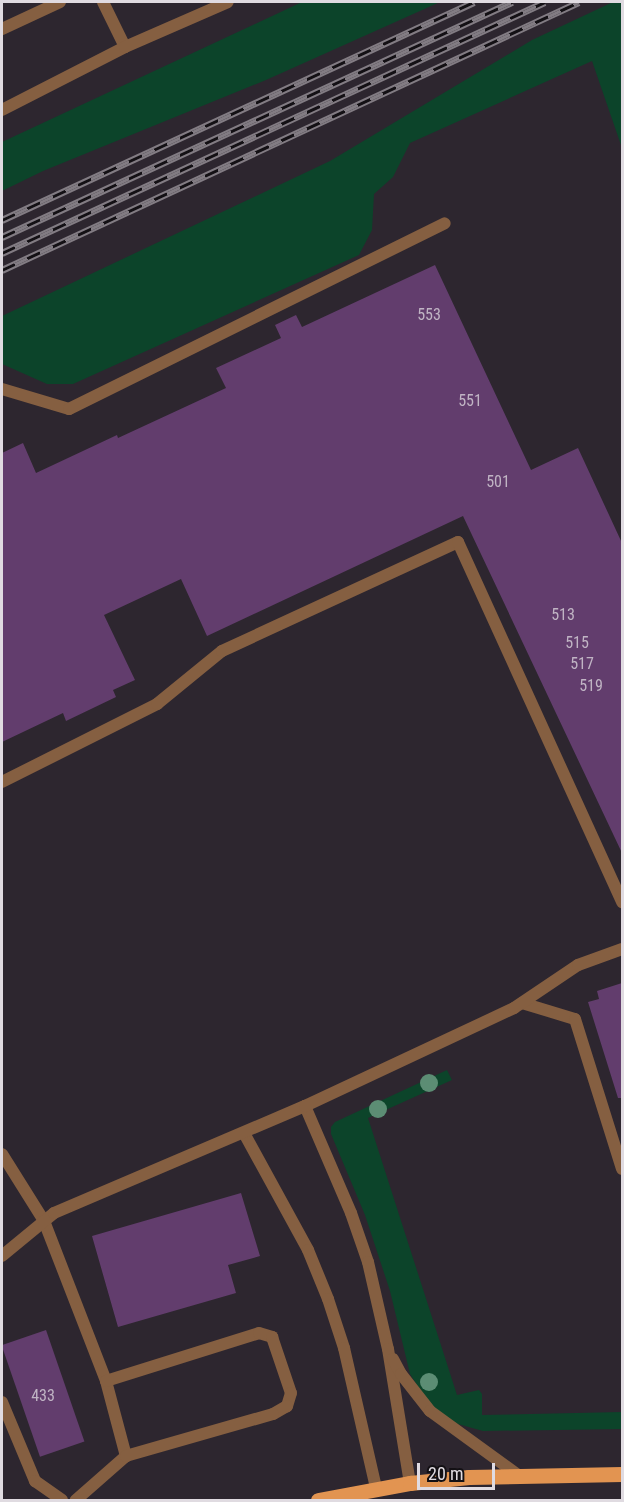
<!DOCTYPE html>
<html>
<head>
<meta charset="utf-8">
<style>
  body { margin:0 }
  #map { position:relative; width:624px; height:1502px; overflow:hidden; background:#2d262f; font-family:"Roboto Condensed",sans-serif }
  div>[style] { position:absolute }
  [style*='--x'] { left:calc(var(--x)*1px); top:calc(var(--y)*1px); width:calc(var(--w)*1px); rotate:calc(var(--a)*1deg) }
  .green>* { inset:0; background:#0c442a }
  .building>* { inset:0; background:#623d6d; transform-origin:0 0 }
  .lane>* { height:12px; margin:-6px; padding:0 6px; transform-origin:6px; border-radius:6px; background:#855f41 }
  .primary>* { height:15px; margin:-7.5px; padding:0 7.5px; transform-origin:7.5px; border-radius:7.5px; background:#e29451 }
  .rail>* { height:7px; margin-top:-3.5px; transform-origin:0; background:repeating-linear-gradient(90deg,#131014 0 14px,#827c83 0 28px); box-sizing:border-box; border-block:2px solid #827c83 }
  .trees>* { width:18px; height:18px; margin:-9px; border-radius:50%; background:#5c8d74 }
  span { translate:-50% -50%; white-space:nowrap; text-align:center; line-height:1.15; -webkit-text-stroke:5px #131014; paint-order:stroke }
  .number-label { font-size:16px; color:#c0b4c4 }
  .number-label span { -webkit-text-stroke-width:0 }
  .frame { position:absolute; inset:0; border:3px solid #e0dbe1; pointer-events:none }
  .scale { position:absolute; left:417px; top:1463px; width:78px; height:27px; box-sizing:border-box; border:3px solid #e0dbe1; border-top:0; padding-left:8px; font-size:18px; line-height:21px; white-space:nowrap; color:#e0dbe1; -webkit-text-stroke:4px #131014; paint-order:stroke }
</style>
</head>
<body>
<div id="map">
  <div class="green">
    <div style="clip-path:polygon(302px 2px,440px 2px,266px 80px,43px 171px,2px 191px,2px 142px)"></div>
    <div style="clip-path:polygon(613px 2px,622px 2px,622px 148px,592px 61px,410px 143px,393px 177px,374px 194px,372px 230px,359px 255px,73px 384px,47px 384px,2px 364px,2px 316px,330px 161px,532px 40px)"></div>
    <div style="clip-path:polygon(447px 1070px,452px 1080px,368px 1118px,457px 1395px,479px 1390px,482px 1394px,482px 1415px,622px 1412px,622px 1429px,483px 1431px,458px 1424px,433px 1410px,410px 1374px,390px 1291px,365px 1215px,331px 1134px,331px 1127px,335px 1122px)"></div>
  </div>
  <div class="building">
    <div style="clip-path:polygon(435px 265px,531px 470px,578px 448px,622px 543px,622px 853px,463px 516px,207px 636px,181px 579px,104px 615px,135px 680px,113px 690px,116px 697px,66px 721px,63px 713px,2px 742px,2px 453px,23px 443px,36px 473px,117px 435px,118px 438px,226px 388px,216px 368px,281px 338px,275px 325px,296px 315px,302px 327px)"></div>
    <div style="clip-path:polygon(622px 983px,622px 1098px,618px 1098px,588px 1002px,599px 999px,597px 991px)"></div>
    <div style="clip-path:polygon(241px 1193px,260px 1256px,228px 1265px,236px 1293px,118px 1327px,92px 1236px)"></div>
    <div style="left:46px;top:1330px;width:118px;height:47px;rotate:71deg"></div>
  </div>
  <div class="lane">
    <div style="--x:103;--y:2;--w:50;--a:63.9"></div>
    <div style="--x:2;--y:29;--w:64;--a:-25"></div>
    <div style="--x:2;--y:110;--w:138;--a:-27.1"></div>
    <div style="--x:125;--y:47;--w:112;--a:-23.6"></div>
    <div style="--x:2;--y:389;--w:70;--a:16.6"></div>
    <div style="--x:69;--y:409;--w:419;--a:-26.3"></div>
    <div style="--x:2;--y:782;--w:174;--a:-26.7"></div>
    <div style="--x:157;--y:704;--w:84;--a:-39.2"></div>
    <div style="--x:222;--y:651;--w:260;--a:-24.8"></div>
    <div style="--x:458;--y:542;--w:396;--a:65.5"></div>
    <div style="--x:522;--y:1003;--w:55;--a:16.8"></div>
    <div style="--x:575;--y:1019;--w:157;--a:72.6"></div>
    <div style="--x:305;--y:1106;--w:116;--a:66.7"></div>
    <div style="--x:351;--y:1213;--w:52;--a:70.9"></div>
    <div style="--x:368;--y:1262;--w:89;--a:77.1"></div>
    <div style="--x:388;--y:1349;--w:136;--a:80.7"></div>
    <div style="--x:244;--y:1133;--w:133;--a:61.3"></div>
    <div style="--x:308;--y:1250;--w:53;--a:67.8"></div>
    <div style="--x:328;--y:1299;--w:52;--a:71.9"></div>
    <div style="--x:344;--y:1348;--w:144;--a:77.1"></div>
    <div style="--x:2;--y:1154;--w:79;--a:57.9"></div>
    <div style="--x:44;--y:1221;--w:172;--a:68.8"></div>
    <div style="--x:106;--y:1381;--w:78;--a:75.1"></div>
    <div style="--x:126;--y:1456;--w:67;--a:138.7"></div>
    <div style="--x:2;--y:1256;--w:67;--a:-39.6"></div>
    <div style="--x:54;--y:1213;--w:273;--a:-23.1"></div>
    <div style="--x:305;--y:1106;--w:231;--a:-25.1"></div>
    <div style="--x:514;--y:1008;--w:77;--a:-33.9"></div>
    <div style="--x:578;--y:965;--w:47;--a:-20"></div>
    <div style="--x:393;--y:1359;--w:17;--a:62"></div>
    <div style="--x:401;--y:1374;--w:47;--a:51.9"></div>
    <div style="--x:430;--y:1411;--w:109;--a:36"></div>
    <div style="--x:106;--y:1381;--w:160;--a:-17.4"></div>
    <div style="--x:259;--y:1333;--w:14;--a:17"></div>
    <div style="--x:272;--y:1337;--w:59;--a:71.3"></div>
    <div style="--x:291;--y:1393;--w:14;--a:107"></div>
    <div style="--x:287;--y:1406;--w:16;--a:150"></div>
    <div style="--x:273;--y:1414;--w:153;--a:164.1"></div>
    <div style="--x:2;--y:1402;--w:86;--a:67.3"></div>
    <div style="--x:35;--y:1481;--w:33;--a:35"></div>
  </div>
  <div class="primary">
    <div style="--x:318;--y:1500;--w:94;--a:-10.5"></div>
    <div style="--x:410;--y:1483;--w:59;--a:-5.8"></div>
    <div style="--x:469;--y:1477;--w:153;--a:-1.1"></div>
  </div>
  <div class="rail">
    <div style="--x:2;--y:220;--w:520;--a:-24.79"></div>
    <div style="--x:2;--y:237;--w:562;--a:-24.74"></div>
    <div style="--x:2;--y:253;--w:598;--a:-24.81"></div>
    <div style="--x:2;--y:270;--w:636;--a:-24.91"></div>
  </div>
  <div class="trees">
    <div style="left:429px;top:1083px"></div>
    <div style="left:378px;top:1109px"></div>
    <div style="left:429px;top:1382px"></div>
  </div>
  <div class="number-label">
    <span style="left:429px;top:315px">553</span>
    <span style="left:470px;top:401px">551</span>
    <span style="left:498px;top:482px">501</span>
    <span style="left:563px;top:615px">513</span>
    <span style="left:577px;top:643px">515</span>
    <span style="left:582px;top:664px">517</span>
    <span style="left:591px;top:686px">519</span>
    <span style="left:43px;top:1396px">433</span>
  </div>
  <div class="frame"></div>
  <div class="scale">20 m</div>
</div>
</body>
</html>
